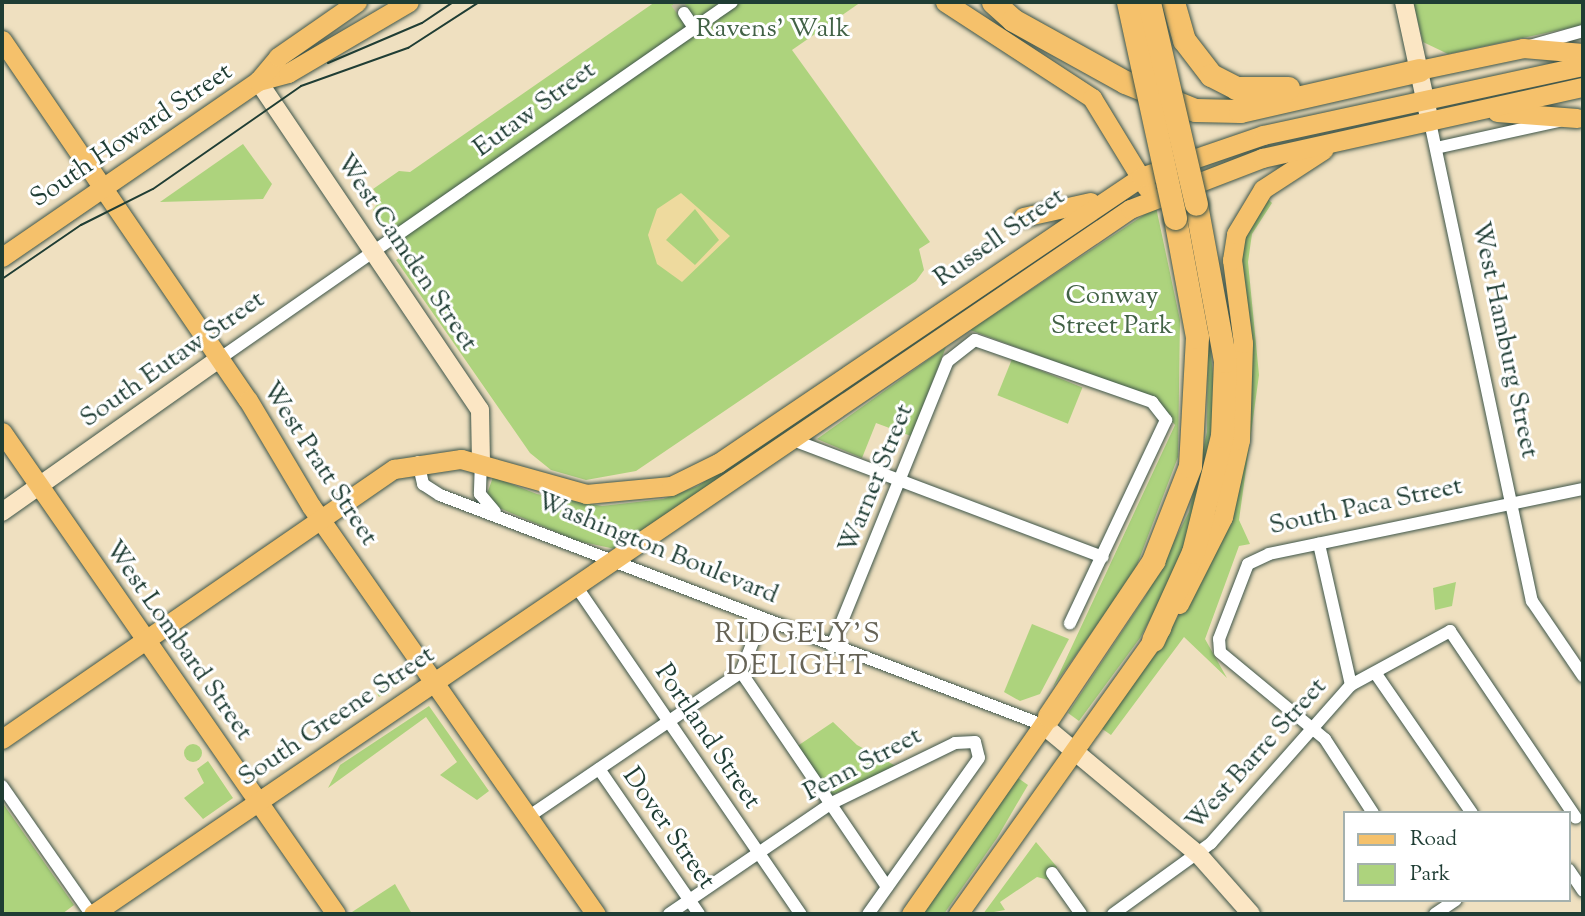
<!DOCTYPE html>
<html>
<head>
<meta charset="utf-8">
<style>
  body { margin:0 }
  #map { position:relative; width:1585px; height:916px; overflow:hidden; background:#efe0c0; font-family:"Sorts Mill Goudy",serif }
  div>[style] { position:absolute }
  [style*='--x'] { left:calc(var(--x)*1px); top:calc(var(--y)*1px); width:calc(var(--w)*1px); rotate:calc(var(--a)*1deg) }
  .green>* { inset:0; background:#add37d; transform-origin:0 0 }
  .round { border-radius:50% }
  .sand>* { inset:0; background:#eeda9e }
  .street-tunnel>* { height:12px; margin-top:-6px; transform-origin:0; background:repeating-linear-gradient(90deg,#c5bfa4 0 12px,transparent 0 18px) }
  .roads { filter:drop-shadow(0 0 2px #3e5549) drop-shadow(0 0 2px #3e5549) }
  .street>* { height:12px; margin:-6px; padding:0 6px; transform-origin:6px; border-radius:6px; background:#fff }
  .secondary>* { height:18px; margin:-9px; padding:0 9px; transform-origin:9px; border-radius:9px; background:#fbe6c4 }
  .primary>* { height:19px; margin:-9.5px; padding:0 9.5px; transform-origin:9.5px; border-radius:9.5px; background:#f5c16b }
  .highway>* { height:23px; margin:-11.5px; padding:0 11.5px; transform-origin:11.5px; border-radius:11.5px; background:#f5c16b }
  .tram>* { height:2px; margin:-1px; padding:0 1px; transform-origin:1px; border-radius:1px; background:#1f3d34 }
  .bridges { filter:drop-shadow(0 0 2px #3e5549) drop-shadow(0 0 2px #3e5549) }
  .highway-bridge>* { height:23px; margin:-11.5px; padding:0 11.5px; transform-origin:11.5px; border-radius:11.5px; background:#f5c16b }
  span { translate:-50% -50%; white-space:nowrap; text-align:center; line-height:1.15; -webkit-text-stroke:6px #fff; paint-order:stroke }
  .park-label { font-size:26px; color:#426246 }
  .street-label { font-size:26px; color:#1f3d34 }
  .neighbourhood-label { font-size:28px; color:#666356; letter-spacing:2px }
  .frame { position:absolute; inset:0; border:4px solid #1f3d34; pointer-events:none }
  .legend { position:absolute; left:1343px; top:811px; width:228px; height:91px; box-sizing:border-box; background:#fff; border:2px solid #a5b1ae; margin:0; padding:9px 12px; list-style:none; font-size:21px; color:#1f3d34 }
  .legend li { display:flex; align-items:center; gap:14px; height:35px }
  .legend b { width:35px; border:2px solid #a5b1ae }
</style>
</head>
<body>
<div id="map">
  <div class="green">
    <div style="clip-path:polygon(655px 2px,861px 2px,792px 50px,930px 242px,919px 249px,924px 270px,916px 281px,636px 471px,586px 480px,551px 470px,530px 453px,396px 260px,403px 256px,373px 210px,381px 199px,373px 189px,399px 171px,410px 172px)"></div>
    <div style="clip-path:polygon(1413px 2px,1583px 2px,1583px 25px,1448px 54px,1423px 42px)"></div>
    <div style="clip-path:polygon(243px 144px,272px 184px,263px 199px,160px 202px)"></div>
    <div style="clip-path:polygon(1265px 196px,1272px 203px,1252px 234px,1248px 262px,1259px 375px,1239px 520px,1250px 544px,1239px 546px,1205px 639px,1227px 678px,1184px 637px,1111px 735px,1101px 728px,1198px 588px,1223px 538px,1239px 270px,1246px 226px)"></div>
    <div style="clip-path:polygon(1156px 207px,1180px 320px,1178px 457px,1134px 573px,1053px 687px,1175px 425px,1151px 397px,970px 330px)"></div>
    <div style="clip-path:polygon(995px 285px,999px 290px,615px 549px,578px 541px,499px 508px,487px 494px,493px 477px,537px 494px,602px 506px,663px 499px,698px 486px)"></div>
    <div style="clip-path:polygon(1208px 328px,1213px 374px,1212px 427px,1196px 512px,1171px 581px,1140px 638px,1079px 721px,1068px 713px,1145px 597px,1189px 512px,1207px 432px)"></div>
    <div style="clip-path:polygon(946px 347px,911px 436px,876px 423px,862px 458px,817px 439px)"></div>
    <div style="left:1012px;top:359px;width:76px;height:39px;rotate:22deg"></div>
    <div style="clip-path:polygon(1456px 582px,1452px 606px,1435px 610px,1433px 588px)"></div>
    <div style="clip-path:polygon(1032px 624px,1069px 639px,1040px 694px,1020px 701px,1004px 692px)"></div>
    <div style="clip-path:polygon(405px 671px,408px 677px,379px 697px,376px 692px)"></div>
    <div style="clip-path:polygon(429px 706px,489px 791px,477px 800px,440px 775px,457px 762px,426px 717px,328px 788px,340px 765px)"></div>
    <div style="clip-path:polygon(833px 722px,857px 745px,896px 766px,830px 796px,796px 747px)"></div>
    <div class="round" style="left:184px;top:744px;width:18px;height:18px"></div>
    <div style="clip-path:polygon(208px 761px,233px 798px,203px 819px,184px 798px,204px 783px,197px 769px)"></div>
    <div style="clip-path:polygon(1018px 778px,1028px 785px,997px 838px,944px 914px,923px 914px)"></div>
    <div style="clip-path:polygon(2px 802px,74px 905px,62px 914px,2px 914px)"></div>
    <div style="clip-path:polygon(1036px 842px,1057px 867px,1049px 880px,1037px 877px,1000px 902px,1005px 910px,983px 914px)"></div>
    <div style="clip-path:polygon(395px 884px,412px 914px,354px 914px,352px 912px)"></div>
  </div>
  <div class="sand">
    <div style="clip-path:polygon(evenodd,681px 193px,730px 236px,682px 282px,657px 264px,648px 235px,657px 209px,681px 193px,695px 209px,719px 240px,695px 265px,666px 240px,695px 209px)"></div>
  </div>
  <div class="street-tunnel">
    <div style="--x:676;--y:2;--w:14;--a:54"></div>
  </div>
  <div class="roads">
    <div class="street">
      <div style="--x:684;--y:13;--w:14;--a:56"></div>
      <div style="--x:1530;--y:46;--w:55;--a:-15.8"></div>
      <div style="--x:1430;--y:122;--w:490;--a:78"></div>
      <div style="--x:1532;--y:601;--w:91;--a:55.8"></div>
      <div style="--x:1436;--y:148;--w:126;--a:-12.4"></div>
      <div style="--x:219;--y:359;--w:625;--a:-34.83"></div>
      <div style="--x:793;--y:440;--w:331;--a:20.7"></div>
      <div style="--x:481;--y:461;--w:33;--a:92"></div>
      <div style="--x:480;--y:494;--w:23;--a:50"></div>
      <div style="--x:418;--y:462;--w:23;--a:77"></div>
      <div style="--x:423;--y:484;--w:20;--a:33"></div>
      <div style="--x:440;--y:495;--w:645;--a:20.88"></div>
      <div style="--x:576;--y:586;--w:398;--a:55.6"></div>
      <div style="--x:832;--y:646;--w:308;--a:-67.9"></div>
      <div style="--x:948;--y:361;--w:34;--a:-38"></div>
      <div style="--x:975;--y:340;--w:188;--a:19.3"></div>
      <div style="--x:1152;--y:402;--w:23;--a:52"></div>
      <div style="--x:1166;--y:420;--w:225;--a:115.3"></div>
      <div style="--x:741;--y:672;--w:260;--a:55.8"></div>
      <div style="--x:1376;--y:674;--w:169;--a:55.4"></div>
      <div style="--x:1351;--y:685;--w:113;--a:-28.6"></div>
      <div style="--x:1450;--y:631;--w:225;--a:56"></div>
      <div style="--x:599;--y:769;--w:176;--a:55.4"></div>
      <div style="--x:2;--y:786;--w:156;--a:55.2"></div>
      <div style="--x:1373;--y:813;--w:88;--a:-123"></div>
      <div style="--x:1325;--y:739;--w:136;--a:-140.4"></div>
      <div style="--x:1220;--y:652;--w:13;--a:-94"></div>
      <div style="--x:1219;--y:639;--w:80;--a:-68.9"></div>
      <div style="--x:1248;--y:564;--w:23;--a:-25"></div>
      <div style="--x:1269;--y:554;--w:321;--a:-11.7"></div>
      <div style="--x:528;--y:817;--w:258;--a:-34.2"></div>
      <div style="--x:741;--y:672;--w:57;--a:-68.4"></div>
      <div style="--x:1569;--y:870;--w:25;--a:56"></div>
      <div style="--x:1052;--y:873;--w:50;--a:54.7"></div>
      <div style="--x:669;--y:914;--w:195;--a:-34.3"></div>
      <div style="--x:830;--y:804;--w:139;--a:-26"></div>
      <div style="--x:955;--y:743;--w:20;--a:-3"></div>
      <div style="--x:975;--y:742;--w:16;--a:76"></div>
      <div style="--x:979;--y:758;--w:191;--a:125.4"></div>
      <div style="--x:1113;--y:914;--w:121;--a:-35.9"></div>
      <div style="--x:1211;--y:843;--w:211;--a:-48.5"></div>
      <div style="--x:1351;--y:685;--w:145;--a:-102.8"></div>
      <div style="--x:1435;--y:914;--w:25;--a:-34"></div>
    </div>
    <div class="secondary">
      <div style="--x:1404;--y:2;--w:123;--a:77.8"></div>
      <div style="--x:258;--y:81;--w:397;--a:56"></div>
      <div style="--x:480;--y:410;--w:51;--a:88.9"></div>
      <div style="--x:2;--y:512;--w:266;--a:-35.2"></div>
      <div style="--x:1043;--y:725;--w:202;--a:39.8"></div>
      <div style="--x:1198;--y:854;--w:80;--a:48.5"></div>
    </div>
    <div class="primary">
      <div style="--x:945;--y:2;--w:176;--a:33.1"></div>
      <div style="--x:1092;--y:98;--w:105;--a:58.6"></div>
      <div style="--x:2;--y:40;--w:436;--a:55.7"></div>
      <div style="--x:248;--y:400;--w:123;--a:59.3"></div>
      <div style="--x:311;--y:506;--w:498;--a:55.1"></div>
      <div style="--x:1419;--y:70;--w:106;--a:-11.9"></div>
      <div style="--x:1523;--y:48;--w:60;--a:4.8"></div>
      <div style="--x:258;--y:81;--w:31;--a:-15"></div>
      <div style="--x:288;--y:73;--w:140;--a:-30.4"></div>
      <div style="--x:1497;--y:112;--w:80;--a:4.3"></div>
      <div style="--x:1023;--y:217;--w:69;--a:-12.6"></div>
      <div style="--x:2;--y:257;--w:311;--a:-34.5"></div>
      <div style="--x:258;--y:81;--w:31;--a:-50"></div>
      <div style="--x:278;--y:57;--w:96;--a:-34.8"></div>
      <div style="--x:2;--y:432;--w:586;--a:55.28"></div>
      <div style="--x:1179;--y:604;--w:97;--a:-63.2"></div>
      <div style="--x:1223;--y:517;--w:79;--a:-77.6"></div>
      <div style="--x:1240;--y:440;--w:97;--a:-88.2"></div>
      <div style="--x:1243;--y:343;--w:84;--a:-97.5"></div>
      <div style="--x:1232;--y:260;--w:26;--a:-81"></div>
      <div style="--x:1236;--y:234;--w:52;--a:-59"></div>
      <div style="--x:1263;--y:189;--w:72;--a:-33"></div>
      <div style="--x:2;--y:739;--w:476;--a:-34.6"></div>
      <div style="--x:394;--y:469;--w:68;--a:-8.5"></div>
      <div style="--x:461;--y:459;--w:130;--a:15.6"></div>
      <div style="--x:586;--y:494;--w:85;--a:-5.4"></div>
      <div style="--x:671;--y:486;--w:52;--a:-26.1"></div>
      <div style="--x:718;--y:463;--w:511;--a:-34.06"></div>
      <div style="--x:1141;--y:177;--w:129;--a:-19"></div>
      <div style="--x:1263;--y:135;--w:327;--a:-12.2"></div>
      <div style="--x:93;--y:914;--w:1254;--a:-34.21"></div>
      <div style="--x:1130;--y:209;--w:142;--a:-21.1"></div>
      <div style="--x:1262;--y:158;--w:329;--a:-12.5"></div>
      <div style="--x:911;--y:914;--w:241;--a:-55.1"></div>
      <div style="--x:958;--y:914;--w:351;--a:-54.6"></div>
    </div>
    <div class="highway">
      <div style="--x:993;--y:2;--w:27;--a:42"></div>
      <div style="--x:1013;--y:20;--w:128;--a:29"></div>
      <div style="--x:1125;--y:82;--w:75;--a:21.8"></div>
      <div style="--x:1195;--y:110;--w:45;--a:1.3"></div>
      <div style="--x:1240;--y:111;--w:184;--a:-12.9"></div>
      <div style="--x:1173;--y:2;--w:40;--a:74"></div>
      <div style="--x:1184;--y:40;--w:44;--a:52.4"></div>
      <div style="--x:1211;--y:75;--w:28;--a:27"></div>
      <div style="--x:1236;--y:88;--w:52;--a:0"></div>
      <div style="--x:1153;--y:640;--w:97;--a:-65.6"></div>
      <div style="--x:1193;--y:552;--w:120;--a:-76"></div>
      <div style="--x:1222;--y:436;--w:75;--a:-87.7"></div>
      <div style="--x:1225;--y:361;--w:160;--a:-100.5"></div>
      <div style="--x:1049;--y:716;--w:187;--a:-56.1"></div>
      <div style="--x:1153;--y:561;--w:102;--a:-68.7"></div>
      <div style="--x:1190;--y:466;--w:129;--a:-86.9"></div>
      <div style="--x:1197;--y:337;--w:121;--a:-100.5"></div>
    </div>
  </div>
  <div class="tram">
    <div style="--x:328;--y:63;--w:102;--a:-23.1"></div>
    <div style="--x:422;--y:23;--w:37;--a:-34"></div>
    <div style="--x:2;--y:279;--w:96;--a:-34.4"></div>
    <div style="--x:81;--y:225;--w:80;--a:-26.6"></div>
    <div style="--x:153;--y:189;--w:180;--a:-34.8"></div>
    <div style="--x:301;--y:86;--w:114;--a:-19.6"></div>
    <div style="--x:408;--y:48;--w:85;--a:-32.9"></div>
  </div>
  <div class="bridges">
    <div class="highway-bridge">
      <div style="--x:1128;--y:2;--w:221;--a:77.7"></div>
      <div style="--x:1149;--y:2;--w:207;--a:76.9"></div>
    </div>
  </div>
  <div class="park-label">
    <span style="left:773px;top:30px">Ravens' Walk</span>
    <span style="left:1112px;top:312px">Conway<br>Street Park</span>
  </div>
  <div class="street-label">
    <span style="left:535px;top:110px;rotate:-36deg">Eutaw Street</span>
    <span style="left:132px;top:136px;rotate:-34deg">South Howard Street</span>
    <span style="left:1000px;top:238px;rotate:-35deg">Russell Street</span>
    <span style="left:406px;top:253px;rotate:56deg">West Camden Street</span>
    <span style="left:1504px;top:340px;rotate:78deg">West Hamburg Street</span>
    <span style="left:173px;top:360px;rotate:-35deg">South Eutaw Street</span>
    <span style="left:319px;top:464px;rotate:57deg">West Pratt Street</span>
    <span style="left:877px;top:479px;rotate:-68deg">Warner Street</span>
    <span style="left:1366px;top:507px;rotate:-12deg">South Paca Street</span>
    <span style="left:657px;top:549px;rotate:22deg">Washington Boulevard</span>
    <span style="left:178px;top:641px;rotate:55deg">West Lombard Street</span>
    <span style="left:337px;top:717px;rotate:-34deg">South Greene Street</span>
    <span style="left:707px;top:737px;rotate:56deg">Portland Street</span>
    <span style="left:1257px;top:755px;rotate:-48deg">West Barre Street</span>
    <span style="left:863px;top:765px;rotate:-28deg">Penn Street</span>
    <span style="left:668px;top:829px;rotate:55deg">Dover Street</span>
  </div>
  <div class="neighbourhood-label">
    <span style="left:798px;top:651px">RIDGELY'S<br>DELIGHT</span>
  </div>
  <div class="frame"></div>
  <ul class="legend">
  <li><b style="height:9px;background:#f5c16b"></b>Road</li>
  <li><b style="height:19px;background:#add37d"></b>Park</li>
  </ul>
</div>
</body>
</html>
